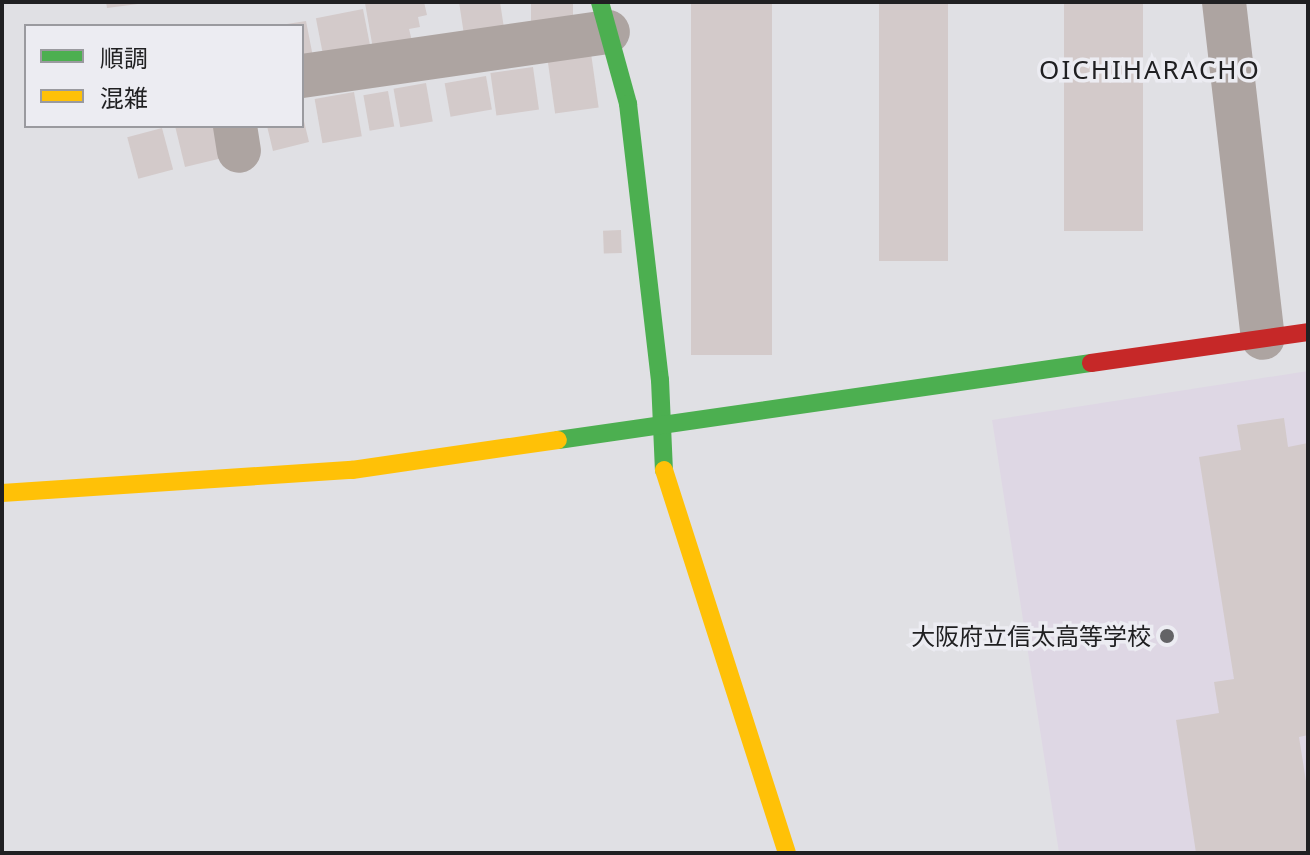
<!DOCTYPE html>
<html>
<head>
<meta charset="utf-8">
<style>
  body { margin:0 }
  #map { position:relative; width:1310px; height:855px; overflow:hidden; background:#e0e0e4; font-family:"Noto Sans","Noto Sans JP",sans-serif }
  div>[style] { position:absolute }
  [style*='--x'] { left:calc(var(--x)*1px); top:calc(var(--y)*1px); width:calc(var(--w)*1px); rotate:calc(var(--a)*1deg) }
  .education>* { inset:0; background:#ded7e4 }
  .building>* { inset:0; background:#d3caca; transform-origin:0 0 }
  .street>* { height:44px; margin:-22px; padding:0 22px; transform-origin:22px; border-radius:22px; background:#ada4a1 }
  .fast>* { height:18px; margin:-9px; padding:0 9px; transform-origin:9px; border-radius:9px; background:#4caf50 }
  .slow>* { height:18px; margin:-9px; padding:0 9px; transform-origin:9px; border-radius:9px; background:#ffc107 }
  .jam>* { height:18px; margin:-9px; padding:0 9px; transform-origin:9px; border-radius:9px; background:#c62828 }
  .dots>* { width:22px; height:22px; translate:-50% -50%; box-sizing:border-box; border:4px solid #ececf2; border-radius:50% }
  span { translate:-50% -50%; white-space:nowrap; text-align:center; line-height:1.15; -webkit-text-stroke:7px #ececf2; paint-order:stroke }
  .poi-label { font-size:24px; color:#202022 }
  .right { translate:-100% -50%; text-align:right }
  .neighbourhood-label { font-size:26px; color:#202022; letter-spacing:2px }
  .frame { position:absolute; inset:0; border:4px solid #202022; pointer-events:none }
  .legend { position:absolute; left:24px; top:24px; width:280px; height:104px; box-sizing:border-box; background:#ececf2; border:2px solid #9a9a9f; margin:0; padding:10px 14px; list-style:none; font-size:24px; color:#202022 }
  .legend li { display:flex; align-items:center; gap:16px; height:40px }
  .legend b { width:40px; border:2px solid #9a9a9f }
</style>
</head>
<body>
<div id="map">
  <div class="education">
    <div style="clip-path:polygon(1308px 371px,1308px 853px,1059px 853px,992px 420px)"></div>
  </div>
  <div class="building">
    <div style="clip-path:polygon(106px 2px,138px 2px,138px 4px,107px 8px)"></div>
    <div style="clip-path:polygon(424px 2px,427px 15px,418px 17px,420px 27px,409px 29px,412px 41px,373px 49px,365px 3px)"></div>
    <div style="clip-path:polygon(459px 2px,500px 2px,504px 28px,464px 35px)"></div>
    <div style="left:531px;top:2px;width:42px;height:26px"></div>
    <div style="left:691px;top:2px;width:81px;height:353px"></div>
    <div style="left:879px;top:2px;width:69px;height:259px"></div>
    <div style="left:1064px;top:2px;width:79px;height:229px"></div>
    <div style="left:363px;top:9px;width:43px;height:48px;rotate:79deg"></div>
    <div style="clip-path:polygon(306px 21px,314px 62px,302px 64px,302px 26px,287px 24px)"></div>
    <div style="left:591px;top:53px;width:55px;height:44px;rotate:82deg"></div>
    <div style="left:533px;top:67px;width:43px;height:43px;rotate:82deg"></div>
    <div style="left:486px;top:76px;width:34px;height:42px;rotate:80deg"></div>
    <div style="left:426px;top:83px;width:39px;height:33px;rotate:80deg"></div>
    <div style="left:388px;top:91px;width:36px;height:25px;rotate:80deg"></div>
    <div style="left:354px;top:92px;width:45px;height:40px;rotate:80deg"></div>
    <div style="clip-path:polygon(303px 117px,309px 142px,273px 151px,267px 126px,302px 126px)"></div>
    <div style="clip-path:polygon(175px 126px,228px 126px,235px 155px,185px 167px)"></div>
    <div style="left:162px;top:128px;width:43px;height:36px;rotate:75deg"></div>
    <div style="left:621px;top:230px;width:23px;height:18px;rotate:88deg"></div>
    <div style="clip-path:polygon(1284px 418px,1288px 447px,1308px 443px,1308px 735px,1299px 737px,1308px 794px,1308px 853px,1196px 853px,1176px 720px,1219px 713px,1214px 682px,1234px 679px,1199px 457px,1241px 450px,1237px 425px)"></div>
  </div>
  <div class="street">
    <div style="--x:1224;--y:2;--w:338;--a:83.4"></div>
    <div style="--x:302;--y:76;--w:309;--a:-8.2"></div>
    <div style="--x:235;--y:126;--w:25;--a:81"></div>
  </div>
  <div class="fast">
    <div style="--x:600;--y:2;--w:106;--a:74.6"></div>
    <div style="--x:628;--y:104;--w:278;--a:83.4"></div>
    <div style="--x:660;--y:380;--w:90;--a:87.5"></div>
    <div style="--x:558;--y:440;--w:539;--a:-8.22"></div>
  </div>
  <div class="slow">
    <div style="--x:664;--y:470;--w:402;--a:72.2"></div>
    <div style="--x:2;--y:493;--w:351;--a:-3.8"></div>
    <div style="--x:352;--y:470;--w:208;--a:-8.3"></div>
  </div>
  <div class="jam">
    <div style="--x:1091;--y:363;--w:219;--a:-8.1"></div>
  </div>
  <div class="dots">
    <div style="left:1167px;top:636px;background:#636366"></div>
  </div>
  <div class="poi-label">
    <span class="right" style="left:1151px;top:636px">大阪府立信太高等学校</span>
  </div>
  <div class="neighbourhood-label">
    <span style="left:1150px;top:70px">OICHIHARACHO</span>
  </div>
  <div class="frame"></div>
  <ul class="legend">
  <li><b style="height:10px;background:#4caf50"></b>順調</li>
  <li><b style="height:10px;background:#ffc107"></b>混雑</li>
  </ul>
</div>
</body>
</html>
